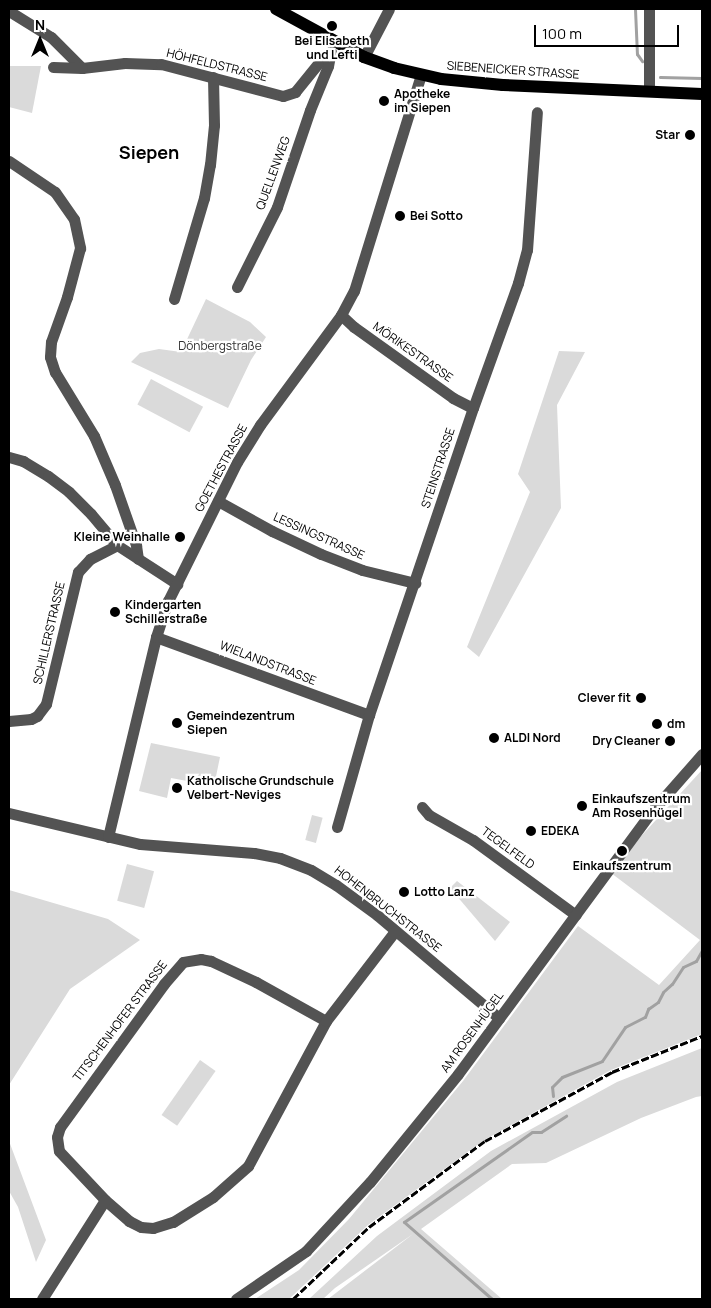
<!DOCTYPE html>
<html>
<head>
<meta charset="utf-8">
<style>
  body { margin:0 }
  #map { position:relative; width:711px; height:1308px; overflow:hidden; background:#fff; font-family:Manrope,sans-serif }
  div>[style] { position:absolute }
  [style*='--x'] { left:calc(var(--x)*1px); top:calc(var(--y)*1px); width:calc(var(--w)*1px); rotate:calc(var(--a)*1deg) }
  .green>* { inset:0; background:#dadada; transform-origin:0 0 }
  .stream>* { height:3px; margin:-1.5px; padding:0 1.5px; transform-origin:1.5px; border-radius:1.5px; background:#a1a1a1 }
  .minor>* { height:11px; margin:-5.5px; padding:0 5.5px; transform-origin:5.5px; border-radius:5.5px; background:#535353 }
  .major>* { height:12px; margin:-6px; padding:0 6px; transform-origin:6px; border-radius:6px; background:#000 }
  .rail>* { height:3px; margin-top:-1.5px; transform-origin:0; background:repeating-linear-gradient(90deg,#000 0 8px,transparent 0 10.5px) }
  .dots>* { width:14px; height:14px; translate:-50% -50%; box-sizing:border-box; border:2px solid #fff; border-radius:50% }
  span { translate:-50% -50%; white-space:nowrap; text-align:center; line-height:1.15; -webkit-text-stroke:4.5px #fff; paint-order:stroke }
  .poi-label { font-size:12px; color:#000; font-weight:700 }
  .left { translate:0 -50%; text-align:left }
  .right { translate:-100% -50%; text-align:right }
  .street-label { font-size:12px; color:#000 }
  .park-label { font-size:12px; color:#313131 }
  .district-label { font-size:18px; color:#000; font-weight:700 }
  .frame { position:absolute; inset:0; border:10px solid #000; pointer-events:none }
  .north { position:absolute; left:15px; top:15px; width:50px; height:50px; -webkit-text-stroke:4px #fff; paint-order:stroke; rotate:0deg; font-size:14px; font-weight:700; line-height:20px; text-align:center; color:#000 }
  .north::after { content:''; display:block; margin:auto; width:18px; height:22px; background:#000; clip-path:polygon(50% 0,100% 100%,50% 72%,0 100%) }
  .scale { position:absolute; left:534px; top:25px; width:145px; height:22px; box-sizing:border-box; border:2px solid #000; border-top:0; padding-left:6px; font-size:15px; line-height:18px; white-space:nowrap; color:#000; -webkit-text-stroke:4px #fff; paint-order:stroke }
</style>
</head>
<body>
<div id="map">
  <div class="green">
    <div style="clip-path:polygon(9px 66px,41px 66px,32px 113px,9px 107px)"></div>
    <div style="clip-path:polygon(206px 299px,250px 322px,266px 337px,251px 360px,228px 408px,131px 362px,140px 353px,159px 349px,181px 352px)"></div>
    <div style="clip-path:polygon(559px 351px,585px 352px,557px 405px,561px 508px,479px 657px,467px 647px,530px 492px,518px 474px)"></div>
    <div style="left:151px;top:379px;width:59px;height:29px;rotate:28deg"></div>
    <div style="clip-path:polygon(151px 743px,220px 757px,214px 786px,171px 778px,167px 798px,139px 791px)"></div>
    <div style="clip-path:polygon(702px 770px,702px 1034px,611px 1070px,484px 1140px,368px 1225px,289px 1299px,255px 1299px,299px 1270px,349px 1219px,463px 1081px,578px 926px,659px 985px,700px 940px,611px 873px,621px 858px)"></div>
    <div style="left:312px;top:815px;width:11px;height:26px;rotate:15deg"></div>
    <div style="left:127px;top:864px;width:28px;height:38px;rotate:15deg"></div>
    <div style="clip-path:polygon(457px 881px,510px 922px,495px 941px,450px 888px)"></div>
    <div style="clip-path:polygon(9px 890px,108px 919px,140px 940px,70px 989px,9px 1085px)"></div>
    <div style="clip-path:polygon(702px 1048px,702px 1096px,696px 1097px,641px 1118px,546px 1163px,512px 1164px,421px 1229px,502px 1299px,328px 1299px,413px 1234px,335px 1288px,323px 1299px,309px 1299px,377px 1236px,491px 1151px,617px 1082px)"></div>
    <div style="left:200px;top:1060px;width:19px;height:67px;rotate:35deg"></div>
    <div style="clip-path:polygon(9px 1141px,46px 1240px,36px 1262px,18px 1207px,9px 1191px)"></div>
  </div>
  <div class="stream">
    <div style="--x:635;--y:9;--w:45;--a:87.5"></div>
    <div style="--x:637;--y:54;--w:9;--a:54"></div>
    <div style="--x:660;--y:77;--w:42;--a:1.4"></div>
    <div style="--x:553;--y:1096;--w:9;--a:-96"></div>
    <div style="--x:552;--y:1087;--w:14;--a:-45"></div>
    <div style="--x:562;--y:1077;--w:43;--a:-21.8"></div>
    <div style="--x:602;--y:1061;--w:41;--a:-55.9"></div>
    <div style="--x:625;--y:1027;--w:22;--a:-27"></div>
    <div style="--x:645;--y:1017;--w:9;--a:-69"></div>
    <div style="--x:648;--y:1009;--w:12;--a:-35"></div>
    <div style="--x:658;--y:1002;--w:11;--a:-63"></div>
    <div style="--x:663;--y:992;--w:12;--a:-42"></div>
    <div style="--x:672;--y:984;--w:20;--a:-57"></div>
    <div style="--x:683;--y:967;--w:14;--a:-25"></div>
    <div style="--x:696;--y:961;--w:13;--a:-61"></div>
    <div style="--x:492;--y:1299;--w:117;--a:-138.8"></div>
    <div style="--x:404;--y:1222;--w:156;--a:-35.1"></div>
    <div style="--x:532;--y:1132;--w:9;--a:0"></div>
    <div style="--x:541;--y:1132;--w:30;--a:-33"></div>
  </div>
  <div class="minor">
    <div style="--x:649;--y:9;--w:82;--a:90"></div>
    <div style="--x:9;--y:11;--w:49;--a:31.8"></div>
    <div style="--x:51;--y:37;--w:44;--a:45"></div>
    <div style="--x:82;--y:68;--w:43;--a:-6.6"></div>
    <div style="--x:125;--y:63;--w:36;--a:2"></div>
    <div style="--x:161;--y:64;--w:126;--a:14.7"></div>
    <div style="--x:283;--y:96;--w:13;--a:-18"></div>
    <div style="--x:295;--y:92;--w:38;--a:-51"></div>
    <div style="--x:319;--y:62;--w:12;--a:-31"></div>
    <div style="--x:364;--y:57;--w:54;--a:-62.5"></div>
    <div style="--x:53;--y:67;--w:29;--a:2"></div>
    <div style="--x:9;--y:161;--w:55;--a:34"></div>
    <div style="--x:55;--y:192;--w:33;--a:55"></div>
    <div style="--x:74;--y:219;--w:30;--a:78"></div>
    <div style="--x:80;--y:248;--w:51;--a:104.9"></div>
    <div style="--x:67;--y:297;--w:48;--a:109.6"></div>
    <div style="--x:51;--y:342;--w:15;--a:94"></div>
    <div style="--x:50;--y:357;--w:16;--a:72"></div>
    <div style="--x:55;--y:372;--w:75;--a:58.6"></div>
    <div style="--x:94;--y:436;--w:53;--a:66.8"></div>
    <div style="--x:115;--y:485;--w:64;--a:70.7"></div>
    <div style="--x:136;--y:545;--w:14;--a:82"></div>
    <div style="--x:237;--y:287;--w:89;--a:-63.4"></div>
    <div style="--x:277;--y:207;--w:102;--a:-71.2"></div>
    <div style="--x:310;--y:110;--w:48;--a:-67.8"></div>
    <div style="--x:328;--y:66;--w:15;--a:-79"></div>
    <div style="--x:174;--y:299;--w:105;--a:-73.5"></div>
    <div style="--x:204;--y:198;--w:34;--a:-80"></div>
    <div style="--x:210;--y:165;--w:40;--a:-84.3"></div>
    <div style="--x:214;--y:125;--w:48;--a:-91.2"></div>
    <div style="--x:341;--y:315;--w:18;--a:43"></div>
    <div style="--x:354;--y:327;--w:122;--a:35.6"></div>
    <div style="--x:453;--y:398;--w:22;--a:27"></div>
    <div style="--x:9;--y:457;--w:15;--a:16"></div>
    <div style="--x:23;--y:461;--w:29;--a:31"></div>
    <div style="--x:48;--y:476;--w:26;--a:37"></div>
    <div style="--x:69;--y:492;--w:31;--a:45"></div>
    <div style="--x:91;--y:514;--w:40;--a:50"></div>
    <div style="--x:117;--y:545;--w:72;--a:33"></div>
    <div style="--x:218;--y:501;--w:62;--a:29.1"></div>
    <div style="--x:272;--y:531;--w:54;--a:25.1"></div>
    <div style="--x:321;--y:554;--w:44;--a:21.3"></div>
    <div style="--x:362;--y:570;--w:55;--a:13.8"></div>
    <div style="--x:156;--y:637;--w:227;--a:20.1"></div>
    <div style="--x:9;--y:721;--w:22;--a:-5"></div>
    <div style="--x:31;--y:719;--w:7;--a:-27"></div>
    <div style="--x:37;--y:716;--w:15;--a:-53"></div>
    <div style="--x:46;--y:704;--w:136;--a:-76.4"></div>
    <div style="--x:78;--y:572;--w:18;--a:-47"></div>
    <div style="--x:90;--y:559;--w:30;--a:-27"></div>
    <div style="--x:422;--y:807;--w:11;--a:49"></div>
    <div style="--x:429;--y:815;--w:51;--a:29.6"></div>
    <div style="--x:473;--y:840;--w:127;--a:36.1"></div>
    <div style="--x:9;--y:813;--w:135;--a:13.3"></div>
    <div style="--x:140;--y:844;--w:114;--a:4.5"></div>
    <div style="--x:254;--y:853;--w:26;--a:11"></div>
    <div style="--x:280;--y:858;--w:33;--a:21"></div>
    <div style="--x:311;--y:870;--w:29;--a:31"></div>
    <div style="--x:336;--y:885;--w:51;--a:36.2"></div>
    <div style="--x:377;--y:915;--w:160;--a:40.2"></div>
    <div style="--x:337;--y:827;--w:116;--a:-74.1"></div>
    <div style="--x:369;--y:715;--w:324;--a:-71.3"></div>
    <div style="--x:473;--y:408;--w:133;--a:-70.2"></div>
    <div style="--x:518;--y:283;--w:34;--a:-75"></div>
    <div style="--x:527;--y:250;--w:138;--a:-85.9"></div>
    <div style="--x:108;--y:837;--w:206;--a:-76.5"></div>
    <div style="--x:156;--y:637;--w:38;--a:-72"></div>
    <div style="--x:168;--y:601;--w:155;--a:-63.6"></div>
    <div style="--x:237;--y:462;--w:44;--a:-58.1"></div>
    <div style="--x:260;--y:425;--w:137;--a:-53.6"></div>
    <div style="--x:341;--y:315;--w:27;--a:-62"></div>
    <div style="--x:354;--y:291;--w:227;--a:-72.8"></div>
    <div style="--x:326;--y:1021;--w:80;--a:-150.9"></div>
    <div style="--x:256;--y:982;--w:50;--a:-155"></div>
    <div style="--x:211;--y:961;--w:10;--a:-169"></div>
    <div style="--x:201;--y:959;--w:18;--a:171"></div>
    <div style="--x:183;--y:962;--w:29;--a:131"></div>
    <div style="--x:164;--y:984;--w:177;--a:126"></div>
    <div style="--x:60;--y:1127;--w:10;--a:107"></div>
    <div style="--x:57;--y:1137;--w:14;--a:82"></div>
    <div style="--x:59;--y:1151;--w:67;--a:46.8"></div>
    <div style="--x:105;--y:1200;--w:32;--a:41"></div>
    <div style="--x:129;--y:1221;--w:13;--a:27"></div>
    <div style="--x:141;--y:1227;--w:12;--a:5"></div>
    <div style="--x:153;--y:1228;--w:21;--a:-17"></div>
    <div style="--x:173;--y:1222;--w:47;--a:-32"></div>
    <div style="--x:213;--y:1197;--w:47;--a:-41.5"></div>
    <div style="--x:248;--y:1166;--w:165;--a:-61.7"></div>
    <div style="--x:326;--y:1021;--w:113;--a:-52.5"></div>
    <div style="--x:42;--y:1299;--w:117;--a:-57.5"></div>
    <div style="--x:236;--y:1299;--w:85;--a:-34.4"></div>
    <div style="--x:306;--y:1251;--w:94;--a:-47.2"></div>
    <div style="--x:370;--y:1182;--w:139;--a:-50.8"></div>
    <div style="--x:458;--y:1074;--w:327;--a:-53.6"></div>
    <div style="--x:652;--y:811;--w:76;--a:-48.7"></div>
  </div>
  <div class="major">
    <div style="--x:276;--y:9;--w:100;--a:28.6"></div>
    <div style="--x:364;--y:57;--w:32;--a:20"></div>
    <div style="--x:394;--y:68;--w:48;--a:13.2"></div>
    <div style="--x:441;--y:79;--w:62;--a:5.5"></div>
    <div style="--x:503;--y:85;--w:199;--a:2.6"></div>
  </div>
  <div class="rail">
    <div style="--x:293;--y:1299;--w:105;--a:-43.5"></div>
    <div style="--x:369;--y:1227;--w:144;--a:-36.6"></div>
    <div style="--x:485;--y:1141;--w:145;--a:-28.5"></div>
    <div style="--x:612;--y:1072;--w:97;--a:-21.8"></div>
  </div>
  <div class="dots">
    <div style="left:332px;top:26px;background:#000"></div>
    <div style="left:384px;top:101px;background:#000"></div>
    <div style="left:690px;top:135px;background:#000"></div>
    <div style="left:400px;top:216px;background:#000"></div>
    <div style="left:180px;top:537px;background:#000"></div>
    <div style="left:115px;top:612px;background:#000"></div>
    <div style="left:641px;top:698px;background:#000"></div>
    <div style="left:177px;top:723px;background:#000"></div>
    <div style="left:657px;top:724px;background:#000"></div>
    <div style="left:494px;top:738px;background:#000"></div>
    <div style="left:670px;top:741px;background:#000"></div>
    <div style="left:177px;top:788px;background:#000"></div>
    <div style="left:582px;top:806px;background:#000"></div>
    <div style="left:531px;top:831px;background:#000"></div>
    <div style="left:622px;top:851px;background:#000"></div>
    <div style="left:404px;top:892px;background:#000"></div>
  </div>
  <div class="poi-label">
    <span style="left:332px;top:48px">Bei Elisabeth<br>und Lefti</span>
    <span class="left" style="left:394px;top:101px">Apotheke<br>im Siepen</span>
    <span class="right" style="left:680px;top:135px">Star</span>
    <span class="left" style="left:410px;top:216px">Bei Sotto</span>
    <span class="right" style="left:170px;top:537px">Kleine Weinhalle</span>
    <span class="left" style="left:125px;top:612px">Kindergarten<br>Schillerstraße</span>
    <span class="right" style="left:631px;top:698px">Clever fit</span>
    <span class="left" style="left:187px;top:723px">Gemeindezentrum<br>Siepen</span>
    <span class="left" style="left:667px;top:724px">dm</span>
    <span class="left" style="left:504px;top:738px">ALDI Nord</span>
    <span class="right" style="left:660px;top:741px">Dry Cleaner</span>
    <span class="left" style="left:187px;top:788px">Katholische Grundschule<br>Velbert-Neviges</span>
    <span class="left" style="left:592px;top:806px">Einkaufszentrum<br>Am Rosenhügel</span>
    <span class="left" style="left:541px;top:831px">EDEKA</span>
    <span style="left:622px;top:866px">Einkaufszentrum</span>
    <span class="left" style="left:414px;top:892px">Lotto Lanz</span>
  </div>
  <div class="street-label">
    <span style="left:217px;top:65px;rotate:14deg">HÖHFELDSTRASSE</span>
    <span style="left:513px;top:70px;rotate:4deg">SIEBENEICKER STRASSE</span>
    <span style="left:273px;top:173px;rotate:-70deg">QUELLENWEG</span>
    <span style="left:413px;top:352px;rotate:35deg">MÖRIKESTRASSE</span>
    <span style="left:221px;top:468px;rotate:-62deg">GOETHESTRASSE</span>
    <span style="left:438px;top:468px;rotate:-72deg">STEINSTRASSE</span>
    <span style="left:319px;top:536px;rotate:24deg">LESSINGSTRASSE</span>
    <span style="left:49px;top:633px;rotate:-77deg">SCHILLERSTRASSE</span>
    <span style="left:268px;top:663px;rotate:21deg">WIELANDSTRASSE</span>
    <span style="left:508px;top:848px;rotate:36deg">TEGELFELD</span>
    <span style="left:388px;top:909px;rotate:38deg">HOHENBRUCHSTRASSE</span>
    <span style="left:120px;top:1021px;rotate:-53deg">TITSCHENHOFER STRASSE</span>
    <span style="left:472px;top:1032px;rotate:-54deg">AM ROSENHÜGEL</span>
  </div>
  <div class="park-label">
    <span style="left:220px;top:346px">Dönbergstraße</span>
  </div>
  <div class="district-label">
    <span style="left:149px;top:152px">Siepen</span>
  </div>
  <div class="frame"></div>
  <div class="north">N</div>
  <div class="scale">100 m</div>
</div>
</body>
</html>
